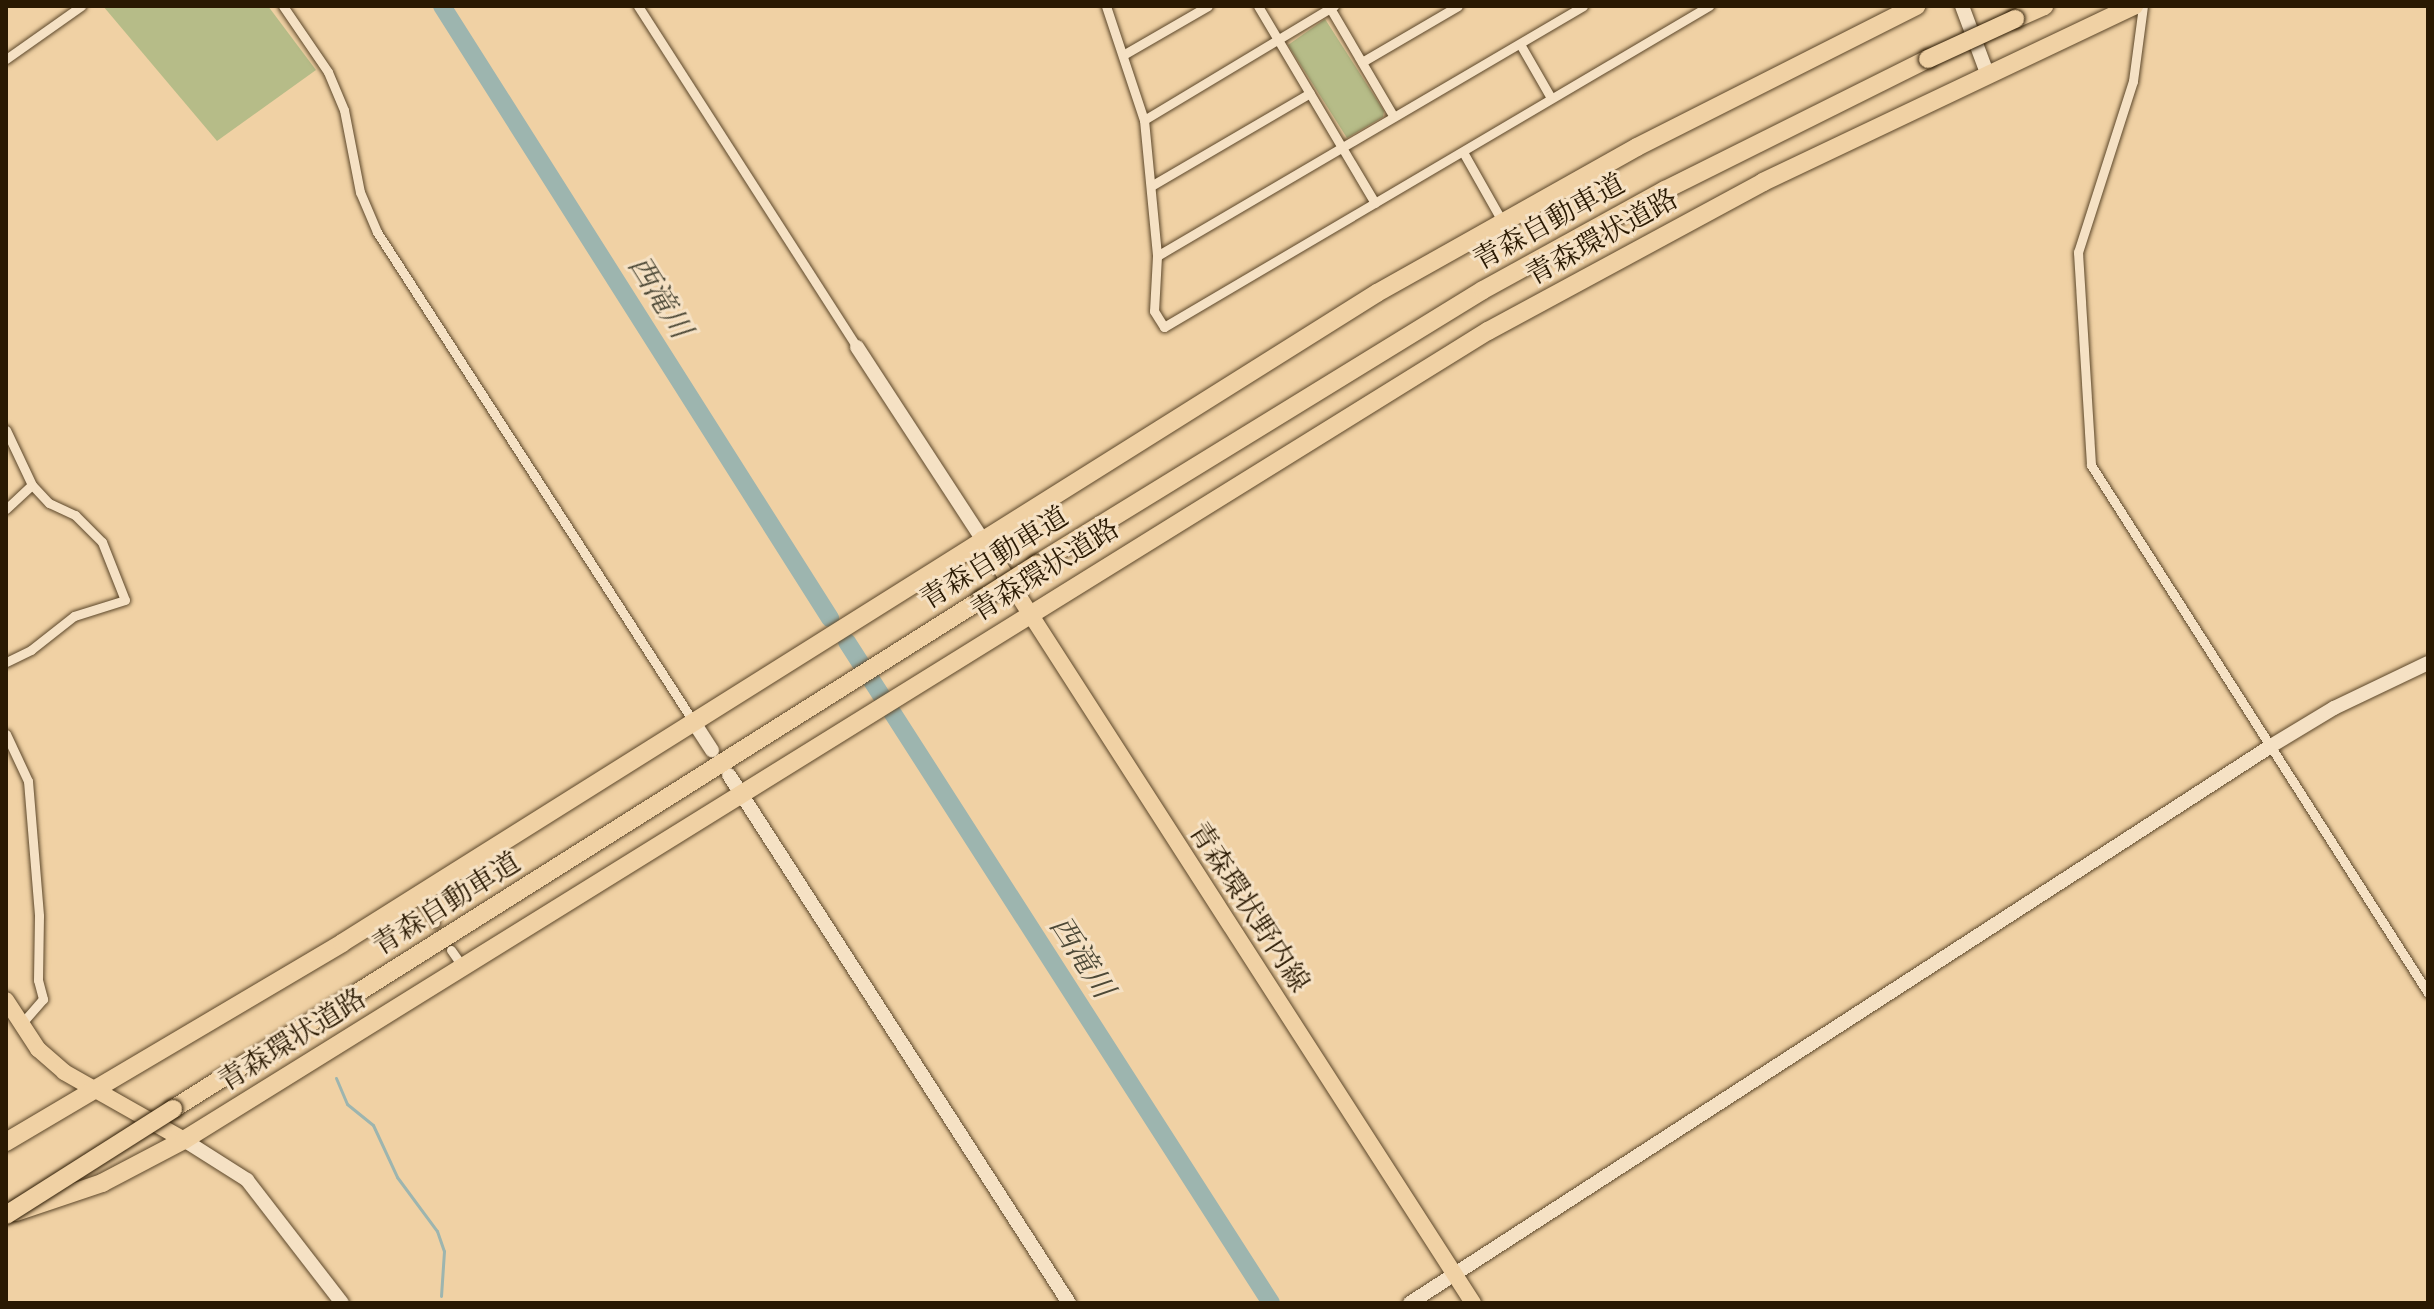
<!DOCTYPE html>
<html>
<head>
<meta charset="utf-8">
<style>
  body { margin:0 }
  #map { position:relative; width:2434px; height:1309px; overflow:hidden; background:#f0d1a4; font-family:Alegreya,"Noto Serif JP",serif }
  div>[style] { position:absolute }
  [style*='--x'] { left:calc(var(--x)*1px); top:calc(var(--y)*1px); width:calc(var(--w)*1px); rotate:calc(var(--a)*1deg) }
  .green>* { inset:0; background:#b6bc88 }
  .stream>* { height:3px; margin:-1.5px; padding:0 1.5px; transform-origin:1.5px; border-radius:1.5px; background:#9db5af }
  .river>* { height:18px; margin:-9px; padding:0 9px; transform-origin:9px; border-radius:9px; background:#9db5af }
  .roads { filter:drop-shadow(0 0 2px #5c472a) drop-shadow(0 0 2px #5c472a) }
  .street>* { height:9px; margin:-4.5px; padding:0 4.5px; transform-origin:4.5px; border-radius:4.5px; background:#f5e1c4 }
  .secondary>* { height:14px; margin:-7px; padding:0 7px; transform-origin:7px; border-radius:7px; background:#f5e1c4 }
  .primary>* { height:16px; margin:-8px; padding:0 8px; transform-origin:8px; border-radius:8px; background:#f0d1a4 }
  .highway>* { height:18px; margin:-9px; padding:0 9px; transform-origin:9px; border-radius:9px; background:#f0d1a4 }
  .bridges { filter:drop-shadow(0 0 2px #2a1902) drop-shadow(0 0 2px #2a1902) }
  .highway-bridge>* { height:18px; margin:-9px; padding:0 9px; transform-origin:9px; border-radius:9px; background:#f0d1a4 }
  span { translate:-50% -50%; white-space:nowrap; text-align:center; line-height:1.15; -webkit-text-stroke:6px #f5e1c4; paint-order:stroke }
  .street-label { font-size:28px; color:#2a1902 }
  .water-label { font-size:30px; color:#4c4836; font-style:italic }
  .frame { position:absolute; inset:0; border:8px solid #2a1902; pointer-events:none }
</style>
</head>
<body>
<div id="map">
  <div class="green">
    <div style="clip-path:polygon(103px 6px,268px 6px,316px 70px,217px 141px)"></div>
    <div style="clip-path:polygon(1325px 19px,1384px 111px,1383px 117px,1347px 138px,1288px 45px)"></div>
  </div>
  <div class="stream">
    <div style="--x:336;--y:1078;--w:28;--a:67"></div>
    <div style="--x:347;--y:1104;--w:33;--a:39"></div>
    <div style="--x:373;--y:1125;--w:57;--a:65.2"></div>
    <div style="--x:397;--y:1177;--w:67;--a:53.5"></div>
    <div style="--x:437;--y:1231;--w:21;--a:71"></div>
    <div style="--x:444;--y:1251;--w:45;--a:93.8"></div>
  </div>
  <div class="river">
    <div style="--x:442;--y:6;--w:725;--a:57.63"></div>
    <div style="--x:847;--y:642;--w:785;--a:57.32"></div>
  </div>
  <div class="roads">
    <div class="street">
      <div style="--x:283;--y:6;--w:80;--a:55.7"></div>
      <div style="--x:328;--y:72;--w:41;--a:67.2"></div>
      <div style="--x:344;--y:110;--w:84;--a:79"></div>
      <div style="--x:360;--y:192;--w:43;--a:67"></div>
      <div style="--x:377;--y:232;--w:582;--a:57.13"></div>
      <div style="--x:638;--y:6;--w:405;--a:57.3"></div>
      <div style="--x:1106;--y:6;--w:120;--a:71.6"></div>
      <div style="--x:1144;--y:120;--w:137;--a:84.5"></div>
      <div style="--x:1157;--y:256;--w:55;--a:93.1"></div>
      <div style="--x:1154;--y:311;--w:19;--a:58"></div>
      <div style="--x:1164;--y:327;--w:633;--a:-30.5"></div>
      <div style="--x:1258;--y:6;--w:229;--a:59.3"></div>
      <div style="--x:2143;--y:6;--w:76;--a:97.6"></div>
      <div style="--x:2133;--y:81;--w:180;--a:107.8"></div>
      <div style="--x:2078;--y:252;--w:213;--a:86.5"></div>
      <div style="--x:2091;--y:465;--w:626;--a:57.45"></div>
      <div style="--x:1330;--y:8;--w:126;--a:59.6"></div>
      <div style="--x:1520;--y:44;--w:62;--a:60.1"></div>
      <div style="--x:1123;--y:55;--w:98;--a:-30"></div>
      <div style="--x:6;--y:59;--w:92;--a:-35.2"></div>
      <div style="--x:1362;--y:62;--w:111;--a:-30.3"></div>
      <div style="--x:1144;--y:120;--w:222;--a:-31"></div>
      <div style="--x:1463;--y:152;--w:79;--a:60.5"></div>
      <div style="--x:1151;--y:186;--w:184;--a:-30.3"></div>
      <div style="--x:1157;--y:256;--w:494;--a:-30.4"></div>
      <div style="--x:6;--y:430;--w:61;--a:64.7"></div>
      <div style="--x:32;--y:485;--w:25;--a:47"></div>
      <div style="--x:49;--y:503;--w:29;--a:25"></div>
      <div style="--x:75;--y:515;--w:38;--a:45"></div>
      <div style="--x:102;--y:542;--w:62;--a:68.4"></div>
      <div style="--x:125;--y:600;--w:53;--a:162.6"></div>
      <div style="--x:74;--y:616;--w:55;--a:141.7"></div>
      <div style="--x:31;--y:650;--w:28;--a:154"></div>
      <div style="--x:6;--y:509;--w:35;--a:-43"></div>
      <div style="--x:6;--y:734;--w:52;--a:64.9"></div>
      <div style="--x:28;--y:781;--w:135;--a:85.3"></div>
      <div style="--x:39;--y:916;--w:64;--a:90.9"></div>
      <div style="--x:38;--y:980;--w:20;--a:75"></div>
      <div style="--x:43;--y:999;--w:33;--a:131"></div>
      <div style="--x:417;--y:896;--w:32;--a:56"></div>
      <div style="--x:451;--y:950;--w:21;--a:55"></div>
    </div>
    <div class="secondary">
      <div style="--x:1962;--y:6;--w:72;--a:69.5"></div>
      <div style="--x:857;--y:347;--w:229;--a:56.9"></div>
      <div style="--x:693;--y:721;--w:35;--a:57"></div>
      <div style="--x:729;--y:775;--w:628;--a:57.22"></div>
      <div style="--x:184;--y:1140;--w:75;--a:32.4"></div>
      <div style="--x:247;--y:1180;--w:155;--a:52.3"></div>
      <div style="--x:1410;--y:1303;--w:1025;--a:-32.9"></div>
      <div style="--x:2271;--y:746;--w:74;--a:-31.1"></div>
      <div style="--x:2334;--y:708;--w:104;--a:-25.6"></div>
    </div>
    <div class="primary">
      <div style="--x:982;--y:539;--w:908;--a:57.27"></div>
      <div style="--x:6;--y:1000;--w:59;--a:56.9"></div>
      <div style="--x:38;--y:1049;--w:35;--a:41"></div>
      <div style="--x:64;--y:1072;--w:138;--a:29.5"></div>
    </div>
    <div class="highway">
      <div style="--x:2015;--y:19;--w:32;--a:-24"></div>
      <div style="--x:1037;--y:564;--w:523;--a:-31.56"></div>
      <div style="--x:1483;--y:290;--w:208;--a:-28.8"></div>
      <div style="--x:1665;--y:190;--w:294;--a:-26.5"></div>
      <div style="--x:173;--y:1109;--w:956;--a:-32.23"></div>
      <div style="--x:6;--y:1142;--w:391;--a:-30.6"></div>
      <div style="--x:342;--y:943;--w:1222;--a:-32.13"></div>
      <div style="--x:1377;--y:293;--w:298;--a:-29.3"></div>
      <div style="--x:1637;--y:147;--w:313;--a:-26.8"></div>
      <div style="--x:16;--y:1212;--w:91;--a:-18.6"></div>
      <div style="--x:102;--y:1183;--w:93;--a:-27.7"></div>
      <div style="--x:184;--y:1140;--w:1535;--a:-31.82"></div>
      <div style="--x:1488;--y:331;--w:313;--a:-28.4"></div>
      <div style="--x:1763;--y:182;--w:411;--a:-25.4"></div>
    </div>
  </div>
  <div class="bridges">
    <div class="highway-bridge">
      <div style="--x:1928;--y:59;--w:96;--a:-24.7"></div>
      <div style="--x:982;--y:599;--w:65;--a:-32.5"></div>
      <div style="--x:6;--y:1215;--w:198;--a:-32.4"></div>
    </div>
  </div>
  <div class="street-label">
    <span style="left:1549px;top:222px;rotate:-29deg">青森自動車道</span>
    <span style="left:1602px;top:237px;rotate:-29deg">青森環状道路</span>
    <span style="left:994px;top:558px;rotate:-32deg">青森自動車道</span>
    <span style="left:1045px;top:570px;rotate:-32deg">青森環状道路</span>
    <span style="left:446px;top:904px;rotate:-32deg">青森自動車道</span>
    <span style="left:1249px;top:907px;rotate:57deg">青森環状野内線</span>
    <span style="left:292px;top:1040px;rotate:-32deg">青森環状道路</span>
  </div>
  <div class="water-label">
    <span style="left:660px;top:297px;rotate:58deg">西滝川</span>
    <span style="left:1082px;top:957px;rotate:57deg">西滝川</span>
  </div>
  <div class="frame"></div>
</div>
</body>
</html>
